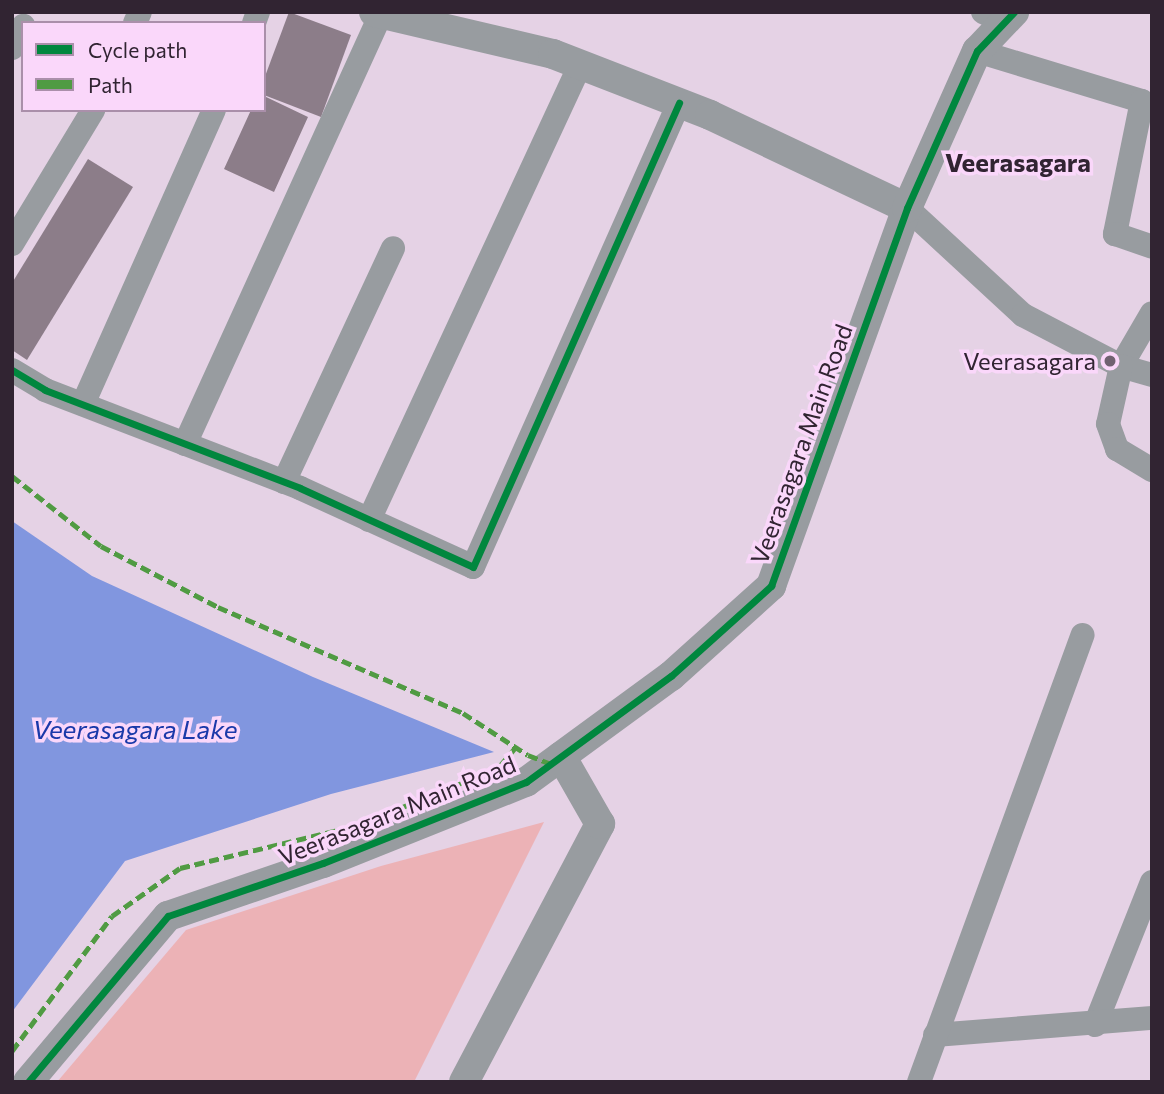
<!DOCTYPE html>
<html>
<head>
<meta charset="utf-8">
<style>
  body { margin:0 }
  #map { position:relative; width:1164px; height:1094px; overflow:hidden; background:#e5d2e5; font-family:Commissioner,sans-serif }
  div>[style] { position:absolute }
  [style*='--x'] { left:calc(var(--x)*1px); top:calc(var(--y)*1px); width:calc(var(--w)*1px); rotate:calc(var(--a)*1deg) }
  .green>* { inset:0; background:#ecb2b6 }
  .water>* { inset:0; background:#8196df }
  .building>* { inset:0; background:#8c7d89 }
  .minor>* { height:24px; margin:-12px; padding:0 12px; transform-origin:12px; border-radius:12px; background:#989ca0 }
  .tertiary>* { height:30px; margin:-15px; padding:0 15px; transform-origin:15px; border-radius:15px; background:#989ca0 }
  .quiet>* { height:5px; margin-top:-2.5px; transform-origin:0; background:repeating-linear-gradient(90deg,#509b43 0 10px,transparent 0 15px) }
  .cycleway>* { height:7px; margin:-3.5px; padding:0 3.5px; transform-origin:3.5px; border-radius:3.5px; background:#00873e }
  .dots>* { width:19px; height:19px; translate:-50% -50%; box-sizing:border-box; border:4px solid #fad7fa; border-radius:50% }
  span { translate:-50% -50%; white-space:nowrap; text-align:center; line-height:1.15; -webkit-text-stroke:7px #fad7fa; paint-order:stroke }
  .poi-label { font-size:24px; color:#312432 }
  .right { translate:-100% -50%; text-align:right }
  .street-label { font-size:24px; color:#312432 }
  .neighbourhood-label { font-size:26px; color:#312432; font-weight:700 }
  .water-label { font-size:26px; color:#1a39a9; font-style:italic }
  .frame { position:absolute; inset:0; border:14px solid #312432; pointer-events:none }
  .legend { position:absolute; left:21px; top:21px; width:245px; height:91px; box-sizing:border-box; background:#fad7fa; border:2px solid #aa8faa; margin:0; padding:9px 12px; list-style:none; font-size:21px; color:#312432 }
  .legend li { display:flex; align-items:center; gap:14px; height:35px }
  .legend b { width:35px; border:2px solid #aa8faa }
</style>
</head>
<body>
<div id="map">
  <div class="green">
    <div style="clip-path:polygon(544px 822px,414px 1082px,57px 1082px,186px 930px,381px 866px)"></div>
  </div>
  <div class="water">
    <div style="clip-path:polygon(12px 521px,92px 576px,313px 677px,494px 752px,331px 794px,125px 861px,12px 1012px)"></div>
  </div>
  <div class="building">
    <div style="clip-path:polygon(289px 12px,351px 35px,321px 117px,264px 95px,264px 79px)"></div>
    <div style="clip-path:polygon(264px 96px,308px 117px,274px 192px,224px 169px,251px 110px,264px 110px)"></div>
    <div style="clip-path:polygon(88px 159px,133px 187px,27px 360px,12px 350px,12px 283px)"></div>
  </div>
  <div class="minor">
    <div style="--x:983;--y:12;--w:23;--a:25"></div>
    <div style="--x:135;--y:23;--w:12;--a:-66"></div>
    <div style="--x:254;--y:23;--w:12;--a:-70"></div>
    <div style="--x:12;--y:48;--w:25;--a:-63"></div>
    <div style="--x:977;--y:51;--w:172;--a:16.9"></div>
    <div style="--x:1142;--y:101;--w:136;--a:101.5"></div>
    <div style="--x:1115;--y:234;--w:39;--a:19"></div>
    <div style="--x:907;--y:208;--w:158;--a:42.7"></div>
    <div style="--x:1023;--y:315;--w:110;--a:27.5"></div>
    <div style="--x:1121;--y:366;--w:61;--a:-59.7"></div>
    <div style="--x:12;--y:244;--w:157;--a:-58.8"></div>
    <div style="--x:12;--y:370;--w:39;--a:31"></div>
    <div style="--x:45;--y:390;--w:273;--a:21"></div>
    <div style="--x:300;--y:488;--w:190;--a:24.5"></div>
    <div style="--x:473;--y:567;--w:508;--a:-66.06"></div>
    <div style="--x:1152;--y:375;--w:32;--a:-164"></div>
    <div style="--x:1121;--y:366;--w:59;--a:102.6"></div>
    <div style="--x:1108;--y:424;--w:27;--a:70"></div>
    <div style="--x:1117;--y:449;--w:41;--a:31"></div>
    <div style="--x:83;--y:404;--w:322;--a:-66"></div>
    <div style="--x:185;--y:444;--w:473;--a:-65.5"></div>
    <div style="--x:284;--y:482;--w:258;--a:-65"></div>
    <div style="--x:369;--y:520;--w:502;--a:-65.12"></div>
    <div style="--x:1095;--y:1025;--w:154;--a:-68.3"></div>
    <div style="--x:935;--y:1035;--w:218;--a:-4.5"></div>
    <div style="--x:919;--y:1082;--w:476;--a:-69.9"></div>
  </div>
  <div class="tertiary">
    <div style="--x:374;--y:12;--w:184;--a:13.2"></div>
    <div style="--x:553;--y:54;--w:168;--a:21.2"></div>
    <div style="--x:710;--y:115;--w:218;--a:25.3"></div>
    <div style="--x:28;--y:1082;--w:217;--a:-49.9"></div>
    <div style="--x:168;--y:916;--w:164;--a:-18.9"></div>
    <div style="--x:323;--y:863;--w:219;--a:-21.8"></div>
    <div style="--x:526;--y:782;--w:180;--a:-36.2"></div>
    <div style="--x:671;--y:676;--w:135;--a:-42"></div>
    <div style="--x:771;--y:586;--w:402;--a:-70.2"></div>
    <div style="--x:907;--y:208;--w:172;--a:-66"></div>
    <div style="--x:977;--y:51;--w:54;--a:-46.5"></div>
    <div style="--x:464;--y:1082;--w:292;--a:-62.2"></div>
    <div style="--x:600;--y:824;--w:78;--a:-119.8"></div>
  </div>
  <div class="quiet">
    <div style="--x:12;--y:476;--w:113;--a:38.2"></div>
    <div style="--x:101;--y:546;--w:132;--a:27.5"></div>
    <div style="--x:218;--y:607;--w:267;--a:23.4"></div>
    <div style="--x:463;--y:713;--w:77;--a:32.9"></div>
    <div style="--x:528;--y:755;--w:25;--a:21"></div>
    <div style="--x:12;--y:1051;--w:168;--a:-53.5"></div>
    <div style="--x:112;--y:916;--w:83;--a:-35.2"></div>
    <div style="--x:180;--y:868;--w:184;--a:-13.5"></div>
    <div style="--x:359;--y:825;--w:152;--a:-22.5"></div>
    <div style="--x:499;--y:767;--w:26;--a:-50"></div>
  </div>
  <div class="cycleway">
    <div style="--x:12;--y:370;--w:39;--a:31"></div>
    <div style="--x:45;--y:390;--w:273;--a:21"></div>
    <div style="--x:300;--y:488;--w:190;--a:24.5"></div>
    <div style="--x:473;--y:567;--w:508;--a:-66.06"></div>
    <div style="--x:28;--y:1082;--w:217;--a:-49.9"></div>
    <div style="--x:168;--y:916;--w:164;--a:-18.9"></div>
    <div style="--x:323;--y:863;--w:219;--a:-21.8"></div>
    <div style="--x:526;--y:782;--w:180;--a:-36.2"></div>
    <div style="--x:671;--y:676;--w:135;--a:-42"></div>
    <div style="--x:771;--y:586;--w:402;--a:-70.2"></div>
    <div style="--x:907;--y:208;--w:172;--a:-66"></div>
    <div style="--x:977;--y:51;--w:54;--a:-46.5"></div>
  </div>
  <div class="dots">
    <div style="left:1110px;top:361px;background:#706171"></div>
  </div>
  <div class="poi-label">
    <span class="right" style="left:1096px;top:361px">Veerasagara</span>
  </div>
  <div class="street-label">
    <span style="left:801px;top:444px;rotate:-70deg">Veerasagara Main Road</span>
    <span style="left:397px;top:810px;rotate:-22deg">Veerasagara Main Road</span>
  </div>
  <div class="neighbourhood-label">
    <span style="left:1018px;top:162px">Veerasagara</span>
  </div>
  <div class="water-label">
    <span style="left:135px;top:729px">Veerasagara Lake</span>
  </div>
  <div class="frame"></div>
  <ul class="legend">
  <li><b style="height:9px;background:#00873e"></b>Cycle path</li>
  <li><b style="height:9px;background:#509b43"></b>Path</li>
  </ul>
</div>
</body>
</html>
